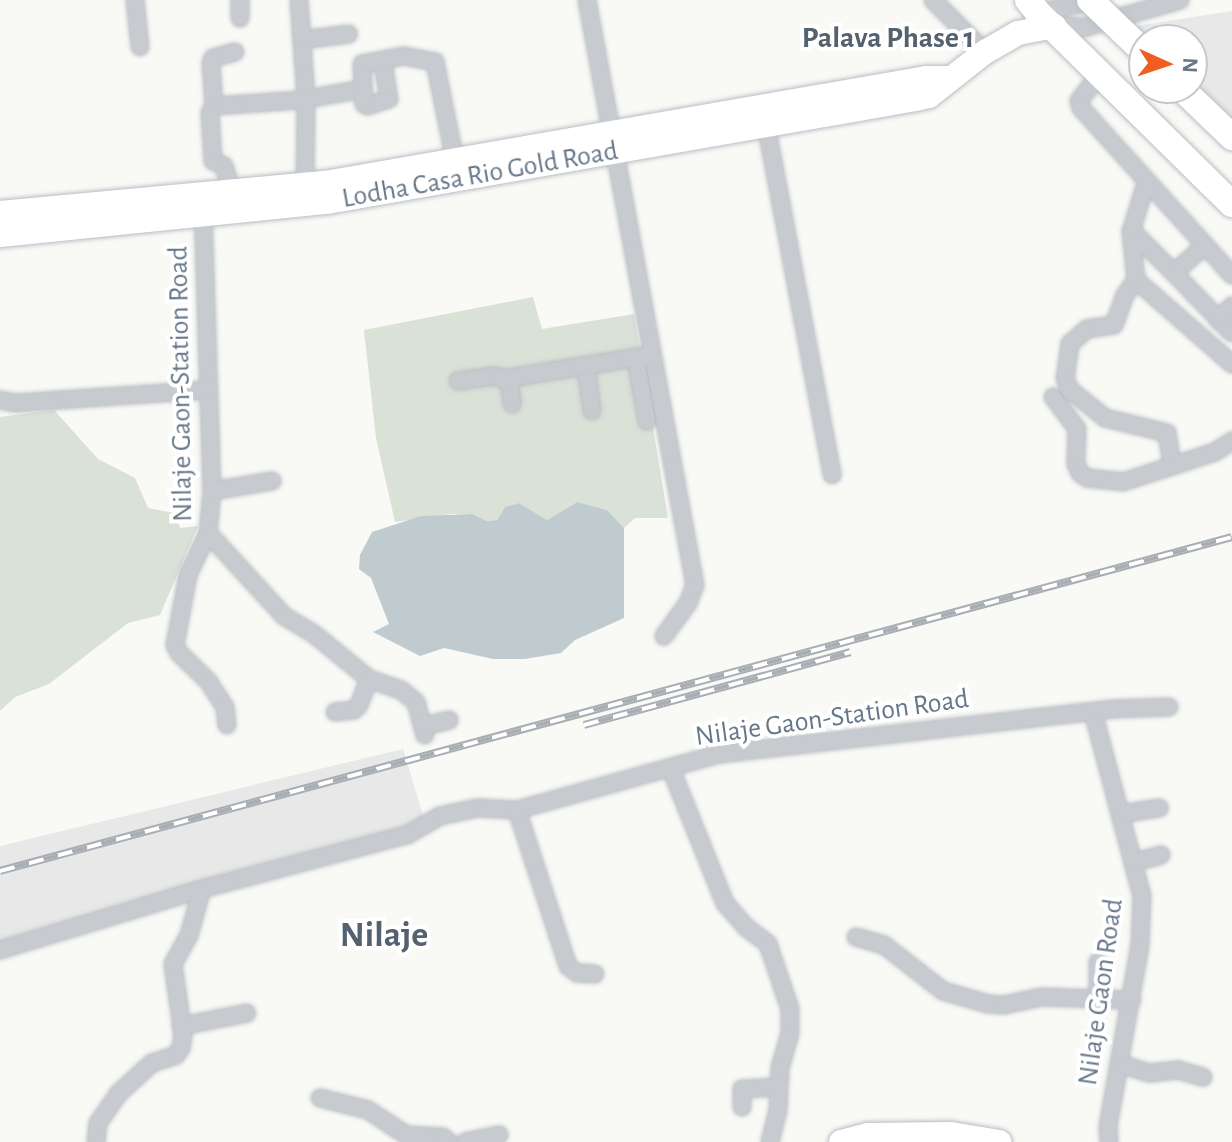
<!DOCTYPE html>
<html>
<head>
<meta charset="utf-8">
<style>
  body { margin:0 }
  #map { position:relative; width:1232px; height:1142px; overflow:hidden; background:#f9f9f6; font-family:"Alegreya Sans",sans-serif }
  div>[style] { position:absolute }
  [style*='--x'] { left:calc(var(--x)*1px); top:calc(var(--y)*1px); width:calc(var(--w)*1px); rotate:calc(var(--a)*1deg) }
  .built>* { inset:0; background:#e7e8e7 }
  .green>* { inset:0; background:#dae1d7 }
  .water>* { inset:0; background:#c0cbd0 }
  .roads { filter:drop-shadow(0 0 2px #b9bec3) drop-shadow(0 0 2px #b9bec3) }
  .street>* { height:16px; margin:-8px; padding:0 8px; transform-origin:8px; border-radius:8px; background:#c7cace }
  .secondary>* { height:24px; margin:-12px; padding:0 12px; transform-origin:12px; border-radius:12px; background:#fff }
  .primary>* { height:26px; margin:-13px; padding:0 13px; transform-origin:13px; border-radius:13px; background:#fff }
  .rail>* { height:8px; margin-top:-4px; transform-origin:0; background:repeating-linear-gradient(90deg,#fff 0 15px,#a9aeb5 0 30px); box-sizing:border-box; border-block:2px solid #a9aeb5 }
  .bridges { filter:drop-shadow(0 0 2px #babec2) drop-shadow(0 0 2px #babec2) }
  .primary-bridge>* { height:26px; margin:-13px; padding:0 13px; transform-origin:13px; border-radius:13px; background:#fff }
  span { translate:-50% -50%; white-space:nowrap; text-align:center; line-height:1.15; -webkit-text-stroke:8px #fff; paint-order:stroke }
  .street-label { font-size:28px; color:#667789 }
  .neighbourhood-label { font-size:30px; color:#54616e; font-weight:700 }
  .district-label { font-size:36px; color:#54616e; font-weight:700 }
  .north { position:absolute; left:1128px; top:24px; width:80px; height:80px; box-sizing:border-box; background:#fff; border:2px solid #c2c9d0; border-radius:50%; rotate:93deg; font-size:22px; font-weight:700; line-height:32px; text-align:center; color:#667789 }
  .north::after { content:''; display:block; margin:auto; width:28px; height:36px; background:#ef5d20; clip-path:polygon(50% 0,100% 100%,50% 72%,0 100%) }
</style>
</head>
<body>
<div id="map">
  <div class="built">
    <div style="clip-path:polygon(1232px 11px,1232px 137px,1192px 88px,1192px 40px,1144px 40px,1110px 30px)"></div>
    <div style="clip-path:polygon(403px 749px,425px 822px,0 943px,0 846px)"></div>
  </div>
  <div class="green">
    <div style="clip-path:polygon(533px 297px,542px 329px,634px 314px,668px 518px,635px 518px,624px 528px,607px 510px,577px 502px,547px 520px,519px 503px,505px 507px,497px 520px,487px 521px,472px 514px,450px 514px,395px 522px,376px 438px,364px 330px)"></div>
    <div style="clip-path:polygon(54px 410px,98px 459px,135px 478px,148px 508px,174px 513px,180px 528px,198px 526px,160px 615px,128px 623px,49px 684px,15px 697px,0 711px,0 417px)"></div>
  </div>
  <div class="water">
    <div style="clip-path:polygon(577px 502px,607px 510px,624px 528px,624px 618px,575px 640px,561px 653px,525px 659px,493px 659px,444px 648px,420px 656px,373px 632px,389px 624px,371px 578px,359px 569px,360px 555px,372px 532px,421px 516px,472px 514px,487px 521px,497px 520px,505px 507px,519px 503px,547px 520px)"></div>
  </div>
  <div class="roads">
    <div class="street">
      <div style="--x:135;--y:0;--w:47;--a:83.9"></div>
      <div style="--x:240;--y:0;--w:18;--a:90"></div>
      <div style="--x:299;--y:0;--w:98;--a:85.9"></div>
      <div style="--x:306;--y:98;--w:86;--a:90.7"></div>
      <div style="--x:587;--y:0;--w:595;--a:79.54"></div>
      <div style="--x:695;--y:585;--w:19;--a:111"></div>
      <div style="--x:688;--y:603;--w:41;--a:126"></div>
      <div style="--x:933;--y:0;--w:74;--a:45"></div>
      <div style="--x:1038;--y:13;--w:59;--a:-12.6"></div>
      <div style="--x:1054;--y:26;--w:32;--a:2"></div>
      <div style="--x:1086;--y:27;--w:98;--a:-16"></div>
      <div style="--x:302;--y:40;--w:47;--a:-7.3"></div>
      <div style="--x:235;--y:52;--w:23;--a:165"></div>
      <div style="--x:213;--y:58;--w:5;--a:112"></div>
      <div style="--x:211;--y:63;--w:43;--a:86"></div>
      <div style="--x:214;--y:106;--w:87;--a:-3.9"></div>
      <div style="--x:301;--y:100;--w:62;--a:-10.2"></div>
      <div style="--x:383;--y:62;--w:37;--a:81"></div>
      <div style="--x:389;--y:99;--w:22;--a:162"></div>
      <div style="--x:368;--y:106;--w:4;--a:-153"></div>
      <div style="--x:364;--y:104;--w:40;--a:-92.9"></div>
      <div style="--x:362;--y:64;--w:43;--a:-10.8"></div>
      <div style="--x:404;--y:56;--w:32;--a:11"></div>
      <div style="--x:435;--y:62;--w:100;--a:78.5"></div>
      <div style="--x:1100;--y:74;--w:34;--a:128"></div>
      <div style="--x:1079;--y:101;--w:7;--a:74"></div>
      <div style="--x:1081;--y:108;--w:225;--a:47.9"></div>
      <div style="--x:214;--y:106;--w:8;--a:120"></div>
      <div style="--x:210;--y:113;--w:48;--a:86.4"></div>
      <div style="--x:213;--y:161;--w:12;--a:24"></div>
      <div style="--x:224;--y:166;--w:27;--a:73"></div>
      <div style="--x:765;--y:119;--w:362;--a:79.3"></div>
      <div style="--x:203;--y:208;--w:283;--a:88.2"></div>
      <div style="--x:212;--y:491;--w:42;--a:95.4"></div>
      <div style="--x:208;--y:533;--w:113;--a:47.5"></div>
      <div style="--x:284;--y:616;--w:35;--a:31"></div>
      <div style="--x:314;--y:634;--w:71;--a:39.3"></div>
      <div style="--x:369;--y:679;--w:34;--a:19"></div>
      <div style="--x:401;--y:690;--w:19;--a:39"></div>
      <div style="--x:416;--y:702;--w:34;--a:75"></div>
      <div style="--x:1131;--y:230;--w:61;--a:45"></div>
      <div style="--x:1174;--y:273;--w:40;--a:-42"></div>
      <div style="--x:1174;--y:273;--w:83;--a:46"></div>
      <div style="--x:1136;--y:280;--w:19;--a:126"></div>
      <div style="--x:1125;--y:295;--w:32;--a:110"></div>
      <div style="--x:1114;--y:325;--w:27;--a:172"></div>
      <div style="--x:1087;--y:329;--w:23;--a:139"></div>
      <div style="--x:1070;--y:344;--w:34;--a:98"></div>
      <div style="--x:1065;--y:378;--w:12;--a:70"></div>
      <div style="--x:1069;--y:389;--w:46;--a:38.9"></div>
      <div style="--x:1105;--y:418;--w:64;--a:13.6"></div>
      <div style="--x:1167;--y:433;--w:33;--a:81"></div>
      <div style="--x:1136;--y:280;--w:128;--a:41.2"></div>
      <div style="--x:1136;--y:280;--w:48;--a:-95.9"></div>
      <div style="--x:1131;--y:232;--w:51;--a:-73"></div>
      <div style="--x:1218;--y:320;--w:20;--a:-45"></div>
      <div style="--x:636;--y:359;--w:63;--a:79.9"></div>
      <div style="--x:586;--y:367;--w:44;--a:82.2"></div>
      <div style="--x:509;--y:378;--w:26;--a:83"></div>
      <div style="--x:458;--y:381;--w:37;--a:-8"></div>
      <div style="--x:495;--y:376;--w:9;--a:21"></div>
      <div style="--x:503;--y:379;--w:150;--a:-9.2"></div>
      <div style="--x:1053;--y:397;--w:40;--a:53"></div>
      <div style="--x:1077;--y:429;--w:35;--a:92"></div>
      <div style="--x:1076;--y:464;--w:10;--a:66"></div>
      <div style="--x:1080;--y:473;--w:9;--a:36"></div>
      <div style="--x:1087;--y:478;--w:36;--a:6"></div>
      <div style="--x:1123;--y:482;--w:97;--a:-18.1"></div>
      <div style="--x:1215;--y:452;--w:20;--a:-33"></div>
      <div style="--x:0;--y:400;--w:16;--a:11"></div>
      <div style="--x:16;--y:403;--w:193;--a:-3.9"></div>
      <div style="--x:212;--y:491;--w:61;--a:-9.5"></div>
      <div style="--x:208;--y:533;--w:47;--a:115.5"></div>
      <div style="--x:188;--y:575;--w:71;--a:100.5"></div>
      <div style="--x:175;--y:645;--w:9;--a:63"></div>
      <div style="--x:179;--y:653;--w:40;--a:44"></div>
      <div style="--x:208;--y:681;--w:31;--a:57"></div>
      <div style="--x:225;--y:707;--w:18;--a:84"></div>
      <div style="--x:335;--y:712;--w:19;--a:-6"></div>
      <div style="--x:354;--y:710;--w:7;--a:-45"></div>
      <div style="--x:359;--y:705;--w:28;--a:-69"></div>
      <div style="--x:1093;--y:712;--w:190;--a:75.1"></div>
      <div style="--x:1142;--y:896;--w:49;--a:92.3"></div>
      <div style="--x:1140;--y:945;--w:185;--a:100"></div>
      <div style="--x:1108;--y:1127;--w:15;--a:86"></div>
      <div style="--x:424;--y:726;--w:26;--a:-13"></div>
      <div style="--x:671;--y:769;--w:144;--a:68.1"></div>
      <div style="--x:725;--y:903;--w:33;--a:49"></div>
      <div style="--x:747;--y:928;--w:26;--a:37"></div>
      <div style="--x:768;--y:944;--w:69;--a:71.3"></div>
      <div style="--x:790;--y:1009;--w:24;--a:90"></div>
      <div style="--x:790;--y:1033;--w:36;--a:106"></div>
      <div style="--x:780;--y:1068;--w:42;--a:92.7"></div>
      <div style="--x:778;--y:1110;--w:33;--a:104"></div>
      <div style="--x:517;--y:810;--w:164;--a:71.9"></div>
      <div style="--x:568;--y:966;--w:11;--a:38"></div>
      <div style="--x:577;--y:973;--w:18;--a:3"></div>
      <div style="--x:1121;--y:814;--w:39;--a:-9"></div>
      <div style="--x:1135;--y:862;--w:27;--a:-15"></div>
      <div style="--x:856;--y:937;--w:29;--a:16"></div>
      <div style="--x:884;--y:945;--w:75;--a:37.9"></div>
      <div style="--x:943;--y:991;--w:47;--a:16.1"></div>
      <div style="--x:988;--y:1004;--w:16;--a:4"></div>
      <div style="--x:1004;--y:1005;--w:39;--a:-12"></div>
      <div style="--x:1042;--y:997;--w:90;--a:1.9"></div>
      <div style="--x:0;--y:950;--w:211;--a:-16.8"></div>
      <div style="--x:202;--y:889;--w:212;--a:-14.8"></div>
      <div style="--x:407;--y:835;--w:38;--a:-30"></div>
      <div style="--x:440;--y:816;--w:39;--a:-12"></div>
      <div style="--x:478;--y:808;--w:39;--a:3"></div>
      <div style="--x:517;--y:810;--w:210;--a:-15.5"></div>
      <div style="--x:719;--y:754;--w:397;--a:-6.5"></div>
      <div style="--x:1113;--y:709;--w:56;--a:-2"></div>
      <div style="--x:1098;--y:962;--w:39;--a:90"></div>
      <div style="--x:181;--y:1026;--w:67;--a:-11.1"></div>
      <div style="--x:1120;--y:1064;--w:31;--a:17"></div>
      <div style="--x:1150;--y:1073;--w:28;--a:-6"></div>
      <div style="--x:1178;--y:1070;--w:26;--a:16"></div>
      <div style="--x:320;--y:1098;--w:49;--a:14"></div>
      <div style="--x:368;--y:1110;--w:45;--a:33.3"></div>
      <div style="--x:406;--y:1135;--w:37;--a:3"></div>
      <div style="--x:443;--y:1137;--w:8;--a:40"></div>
      <div style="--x:742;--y:1107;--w:18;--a:-90"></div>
      <div style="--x:742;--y:1089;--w:36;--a:-3"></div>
      <div style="--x:96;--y:1142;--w:19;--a:-84"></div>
      <div style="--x:98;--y:1123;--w:35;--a:-55"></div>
      <div style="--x:118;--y:1094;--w:46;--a:-42.4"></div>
      <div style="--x:152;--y:1063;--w:25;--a:-18"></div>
      <div style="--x:176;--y:1055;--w:9;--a:-54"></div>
      <div style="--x:181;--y:1048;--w:13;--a:-81"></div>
      <div style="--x:183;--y:1035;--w:72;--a:-98"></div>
      <div style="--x:173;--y:964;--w:33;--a:-61"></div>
      <div style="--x:189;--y:935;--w:48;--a:-74.2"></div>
      <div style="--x:465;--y:1142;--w:35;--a:-12"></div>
    </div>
    <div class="secondary">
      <div style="--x:0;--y:213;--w:326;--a:-5.3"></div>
      <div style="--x:325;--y:183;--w:610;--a:-9.91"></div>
      <div style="--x:926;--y:78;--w:24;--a:0"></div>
      <div style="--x:0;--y:235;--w:329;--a:-5.8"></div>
      <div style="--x:327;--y:202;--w:598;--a:-9.92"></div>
      <div style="--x:916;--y:99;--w:13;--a:-13"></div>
      <div style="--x:929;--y:96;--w:71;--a:-38.2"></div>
      <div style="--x:985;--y:52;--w:38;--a:-30"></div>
      <div style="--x:1018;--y:33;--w:37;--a:-11"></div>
      <div style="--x:841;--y:1142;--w:28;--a:-15"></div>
      <div style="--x:868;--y:1135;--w:83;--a:-0.7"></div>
      <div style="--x:951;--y:1134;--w:49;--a:9.5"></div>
    </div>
    <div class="primary">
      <div style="--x:1028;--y:0;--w:16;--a:52"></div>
      <div style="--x:1038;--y:13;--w:272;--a:44.6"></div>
      <div style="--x:1181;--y:88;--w:71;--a:43.9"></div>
    </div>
  </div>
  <div class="rail">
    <div style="--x:584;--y:725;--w:276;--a:-15.3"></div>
    <div style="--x:0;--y:871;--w:1276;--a:-15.17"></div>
  </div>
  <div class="bridges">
    <div class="primary-bridge">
      <div style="--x:1090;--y:0;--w:75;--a:43.9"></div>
    </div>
  </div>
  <div class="street-label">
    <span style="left:480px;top:175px;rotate:-10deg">Lodha Casa Rio Gold Road</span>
    <span style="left:181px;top:384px;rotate:-91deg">Nilaje Gaon-Station Road</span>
    <span style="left:832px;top:718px;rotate:-8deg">Nilaje Gaon-Station Road</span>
    <span style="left:1101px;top:992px;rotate:-82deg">Nilaje Gaon Road</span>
  </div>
  <div class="neighbourhood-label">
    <span style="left:888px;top:38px">Palava Phase 1</span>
  </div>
  <div class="district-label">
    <span style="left:384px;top:936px">Nilaje</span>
  </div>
  <div class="north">N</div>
</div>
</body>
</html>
